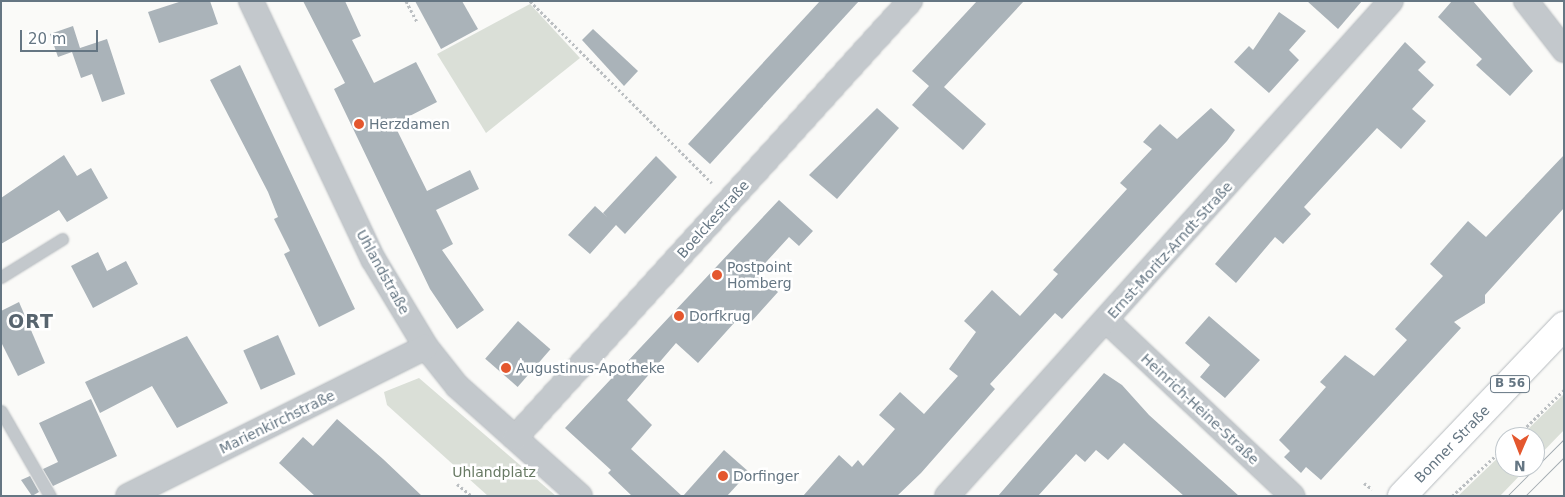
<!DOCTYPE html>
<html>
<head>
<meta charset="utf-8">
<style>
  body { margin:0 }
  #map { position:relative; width:1565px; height:497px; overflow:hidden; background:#fafaf8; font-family:"DejaVu Sans",sans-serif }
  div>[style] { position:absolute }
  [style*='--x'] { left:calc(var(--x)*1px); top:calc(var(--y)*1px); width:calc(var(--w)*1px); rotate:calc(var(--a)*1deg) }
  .green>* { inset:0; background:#dadfd7 }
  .building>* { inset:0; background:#aab3b9; transform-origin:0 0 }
  .path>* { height:3px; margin-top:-1.5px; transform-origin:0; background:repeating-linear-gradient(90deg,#bbbfc2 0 2.5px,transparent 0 5px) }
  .roads { filter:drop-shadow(0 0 1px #b5babe) drop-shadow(0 0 1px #b5babe) }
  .service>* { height:11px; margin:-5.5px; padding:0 5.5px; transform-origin:5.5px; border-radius:5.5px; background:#c3c8cc }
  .minor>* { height:24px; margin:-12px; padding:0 12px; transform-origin:12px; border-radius:12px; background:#c3c8cc }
  .primary>* { height:28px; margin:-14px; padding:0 14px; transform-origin:14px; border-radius:14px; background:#fff }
  .tram>* { height:1px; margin:-0.5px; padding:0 0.5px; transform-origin:0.5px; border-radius:0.5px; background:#a2aab0 }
  .dots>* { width:14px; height:14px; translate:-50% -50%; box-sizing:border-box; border:2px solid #fff; border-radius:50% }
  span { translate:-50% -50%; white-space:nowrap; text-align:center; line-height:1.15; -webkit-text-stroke:5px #fff; paint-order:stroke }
  .shield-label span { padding:1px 4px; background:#fff; border:1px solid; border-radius:4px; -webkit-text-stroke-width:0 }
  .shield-label { font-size:12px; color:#657683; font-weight:700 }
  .poi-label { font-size:14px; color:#657683 }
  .left { translate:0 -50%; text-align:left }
  .street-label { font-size:14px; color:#657683 }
  .park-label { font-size:14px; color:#687a64 }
  .district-label { font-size:19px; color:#57646e; font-weight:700; letter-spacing:1px }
  .frame { position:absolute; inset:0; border:2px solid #657683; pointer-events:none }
  .north { position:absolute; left:1495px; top:427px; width:50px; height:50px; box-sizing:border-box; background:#fff; border:1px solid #c1c8cd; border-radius:50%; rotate:181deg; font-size:14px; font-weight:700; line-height:20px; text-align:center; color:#657683 }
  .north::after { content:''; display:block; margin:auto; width:18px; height:22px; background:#e4572e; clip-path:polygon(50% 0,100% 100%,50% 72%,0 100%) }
  .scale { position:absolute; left:20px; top:30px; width:78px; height:22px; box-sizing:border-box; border:2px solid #657683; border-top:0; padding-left:6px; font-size:15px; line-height:18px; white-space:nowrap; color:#657683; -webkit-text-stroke:4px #fff; paint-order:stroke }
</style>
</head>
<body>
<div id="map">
  <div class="green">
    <div style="clip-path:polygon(530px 4px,580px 58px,486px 133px,437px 54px)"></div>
    <div style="clip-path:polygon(419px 378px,556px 496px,488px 496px,387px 405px,384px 392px)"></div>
    <div style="clip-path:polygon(1564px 394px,1564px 430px,1535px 460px,1535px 437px,1520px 437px)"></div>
    <div style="clip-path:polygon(1505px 451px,1505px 467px,1528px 467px,1500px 496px,1458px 496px)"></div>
  </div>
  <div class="building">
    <div style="clip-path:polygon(182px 1px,210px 1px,218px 24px,159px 43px,148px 12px)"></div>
    <div style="clip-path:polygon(303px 1px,345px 1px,361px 36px,352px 40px,374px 83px,416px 62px,437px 102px,394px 124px,427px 191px,470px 170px,479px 189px,436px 210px,453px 244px,442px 250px,484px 310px,457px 329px,430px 289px,334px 89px,345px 83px)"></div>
    <div style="clip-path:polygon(415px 1px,462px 1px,478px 29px,441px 49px)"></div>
    <div style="clip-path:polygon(820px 1px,859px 1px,710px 164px,688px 144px)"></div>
    <div style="clip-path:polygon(977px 1px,1024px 1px,944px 87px,986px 124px,963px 150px,912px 105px,929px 86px,912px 71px)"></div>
    <div style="clip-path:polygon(1307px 1px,1362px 1px,1338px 29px)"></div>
    <div style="clip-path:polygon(1452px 1px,1473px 1px,1533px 71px,1510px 96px,1476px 65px,1482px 59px,1438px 17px)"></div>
    <div style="clip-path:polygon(1279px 12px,1306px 31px,1289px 50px,1299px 60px,1269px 93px,1234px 62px,1249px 46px,1253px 50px)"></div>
    <div style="clip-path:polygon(73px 26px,80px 48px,107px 39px,125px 94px,102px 102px,92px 74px,81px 78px,72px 52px,58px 57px,50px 34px)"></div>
    <div style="clip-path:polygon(593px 29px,638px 71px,624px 86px,582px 40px)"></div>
    <div style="clip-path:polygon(1405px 42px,1426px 62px,1418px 70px,1434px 85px,1412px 109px,1426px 121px,1401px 149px,1377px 128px,1304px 207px,1311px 214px,1283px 244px,1275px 237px,1236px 283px,1215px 264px)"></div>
    <div style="clip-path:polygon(240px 65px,355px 309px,319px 327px,284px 254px,290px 251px,274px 219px,278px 217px,268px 192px,210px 80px)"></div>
    <div style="clip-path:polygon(877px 108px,899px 128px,837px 199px,809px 175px)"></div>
    <div style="clip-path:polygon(1211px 108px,1235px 130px,1227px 141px,1062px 319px,1055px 313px,990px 384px,995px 389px,921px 473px,897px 496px,803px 496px,839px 455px,852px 467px,858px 460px,863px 466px,895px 429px,879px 415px,900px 392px,924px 414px,958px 376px,949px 369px,976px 332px,964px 321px,992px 290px,1020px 316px,1058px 274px,1053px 270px,1127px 189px,1120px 183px,1152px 149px,1143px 142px,1151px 133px,1160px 124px,1177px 139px)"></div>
    <div style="clip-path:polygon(64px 155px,77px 176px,91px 168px,108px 198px,67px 222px,59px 210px,1px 244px,1px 198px)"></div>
    <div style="clip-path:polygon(1564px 155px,1564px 208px,1485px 295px,1485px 303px,1454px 322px,1461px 328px,1321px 480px,1306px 467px,1301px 473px,1284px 457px,1290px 451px,1279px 440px,1326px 387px,1320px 382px,1345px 355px,1374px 376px,1407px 340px,1395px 329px,1443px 276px,1430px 264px,1468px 221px,1486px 237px)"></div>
    <div style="clip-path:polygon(656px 156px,677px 177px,625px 234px,616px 225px,590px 254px,568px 235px,595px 206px,607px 217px,603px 213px)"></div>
    <div style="clip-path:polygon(779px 200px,813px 231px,799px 246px,789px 237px,757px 272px,778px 292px,752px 321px,743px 313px,698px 363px,676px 343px,627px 400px,652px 425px,631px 449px,682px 496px,632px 496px,608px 473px,611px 470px,565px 428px)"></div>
    <div style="clip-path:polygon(98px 252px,107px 271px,126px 261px,138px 284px,93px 308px,71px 266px)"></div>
    <div style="clip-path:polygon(19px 302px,45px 363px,18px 376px,1px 342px,1px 311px)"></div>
    <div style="clip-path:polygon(1209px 316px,1260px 360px,1225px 398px,1200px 377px,1210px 365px,1185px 343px)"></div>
    <div style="left:518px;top:321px;width:43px;height:50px;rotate:41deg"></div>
    <div style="left:278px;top:335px;width:43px;height:38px;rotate:66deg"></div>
    <div style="clip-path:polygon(187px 336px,228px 403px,177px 428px,152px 386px,100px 413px,85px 382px)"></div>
    <div style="clip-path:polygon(1104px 373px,1122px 385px,1149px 415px,1239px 496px,1184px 496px,1124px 443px,1108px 460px,1096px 450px,1085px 462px,1076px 454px,1038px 496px,998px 496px)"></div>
    <div style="clip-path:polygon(91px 399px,117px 456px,53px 486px,43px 469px,58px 462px,39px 423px)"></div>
    <div style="clip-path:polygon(337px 419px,383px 459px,422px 496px,315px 496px,279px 463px,303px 437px,313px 446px)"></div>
    <div style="clip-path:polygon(724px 450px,749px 472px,727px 496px,683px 496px)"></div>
    <div style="clip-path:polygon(30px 476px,39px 492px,32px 496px,21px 480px)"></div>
  </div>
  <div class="path">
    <div style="--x:406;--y:1;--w:24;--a:62"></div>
    <div style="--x:530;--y:1;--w:257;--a:45"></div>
    <div style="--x:1516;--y:437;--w:67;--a:-44.4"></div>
    <div style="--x:1364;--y:483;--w:10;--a:37"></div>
    <div style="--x:457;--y:484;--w:19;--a:39"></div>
    <div style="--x:1452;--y:496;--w:72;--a:-42.8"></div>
  </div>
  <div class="roads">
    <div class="service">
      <div style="--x:1;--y:277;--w:72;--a:-31.9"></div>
      <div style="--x:1;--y:411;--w:98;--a:60"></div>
    </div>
    <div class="minor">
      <div style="--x:251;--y:1;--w:285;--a:64.7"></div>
      <div style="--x:373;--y:259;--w:103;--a:58.9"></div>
      <div style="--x:426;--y:347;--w:50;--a:51.5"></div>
      <div style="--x:457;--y:386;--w:165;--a:41.8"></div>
      <div style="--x:1526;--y:1;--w:62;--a:52.2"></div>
      <div style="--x:1107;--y:321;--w:255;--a:43.3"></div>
      <div style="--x:515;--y:438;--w:589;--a:-47.89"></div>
      <div style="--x:128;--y:496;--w:333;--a:-26.6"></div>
      <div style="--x:947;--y:496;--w:665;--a:-48.11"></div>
    </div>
    <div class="primary">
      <div style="--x:1402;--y:496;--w:235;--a:-46.4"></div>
    </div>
  </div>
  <div class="tram">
    <div style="--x:1507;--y:496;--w:81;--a:-45"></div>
    <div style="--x:1525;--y:496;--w:55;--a:-45"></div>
  </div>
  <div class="dots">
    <div style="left:359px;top:124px;background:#e4572e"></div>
    <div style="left:717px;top:275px;background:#e4572e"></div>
    <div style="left:679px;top:316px;background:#e4572e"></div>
    <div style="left:506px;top:368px;background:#e4572e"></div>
    <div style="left:723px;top:476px;background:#e4572e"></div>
  </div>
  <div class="shield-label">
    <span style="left:1510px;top:384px">B 56</span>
  </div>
  <div class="poi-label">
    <span class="left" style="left:369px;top:124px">Herzdamen</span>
    <span class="left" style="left:727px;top:275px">Postpoint<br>Homberg</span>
    <span class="left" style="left:689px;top:316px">Dorfkrug</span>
    <span class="left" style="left:516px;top:368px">Augustinus-Apotheke</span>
    <span class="left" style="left:733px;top:476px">Dorfinger</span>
  </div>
  <div class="street-label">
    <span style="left:713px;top:219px;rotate:-48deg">Boelckestraße</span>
    <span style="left:1170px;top:250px;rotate:-48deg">Ernst-Moritz-Arndt-Straße</span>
    <span style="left:383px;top:272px;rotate:61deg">Uhlandstraße</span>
    <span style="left:1200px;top:409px;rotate:43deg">Heinrich-Heine-Straße</span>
    <span style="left:277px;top:422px;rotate:-26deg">Marienkirchstraße</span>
    <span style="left:1452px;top:444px;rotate:-46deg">Bonner Straße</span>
  </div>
  <div class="park-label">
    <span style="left:494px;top:472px">Uhlandplatz</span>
  </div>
  <div class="district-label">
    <span style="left:31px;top:322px">ORT</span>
  </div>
  <div class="frame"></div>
  <div class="north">N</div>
  <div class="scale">20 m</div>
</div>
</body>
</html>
